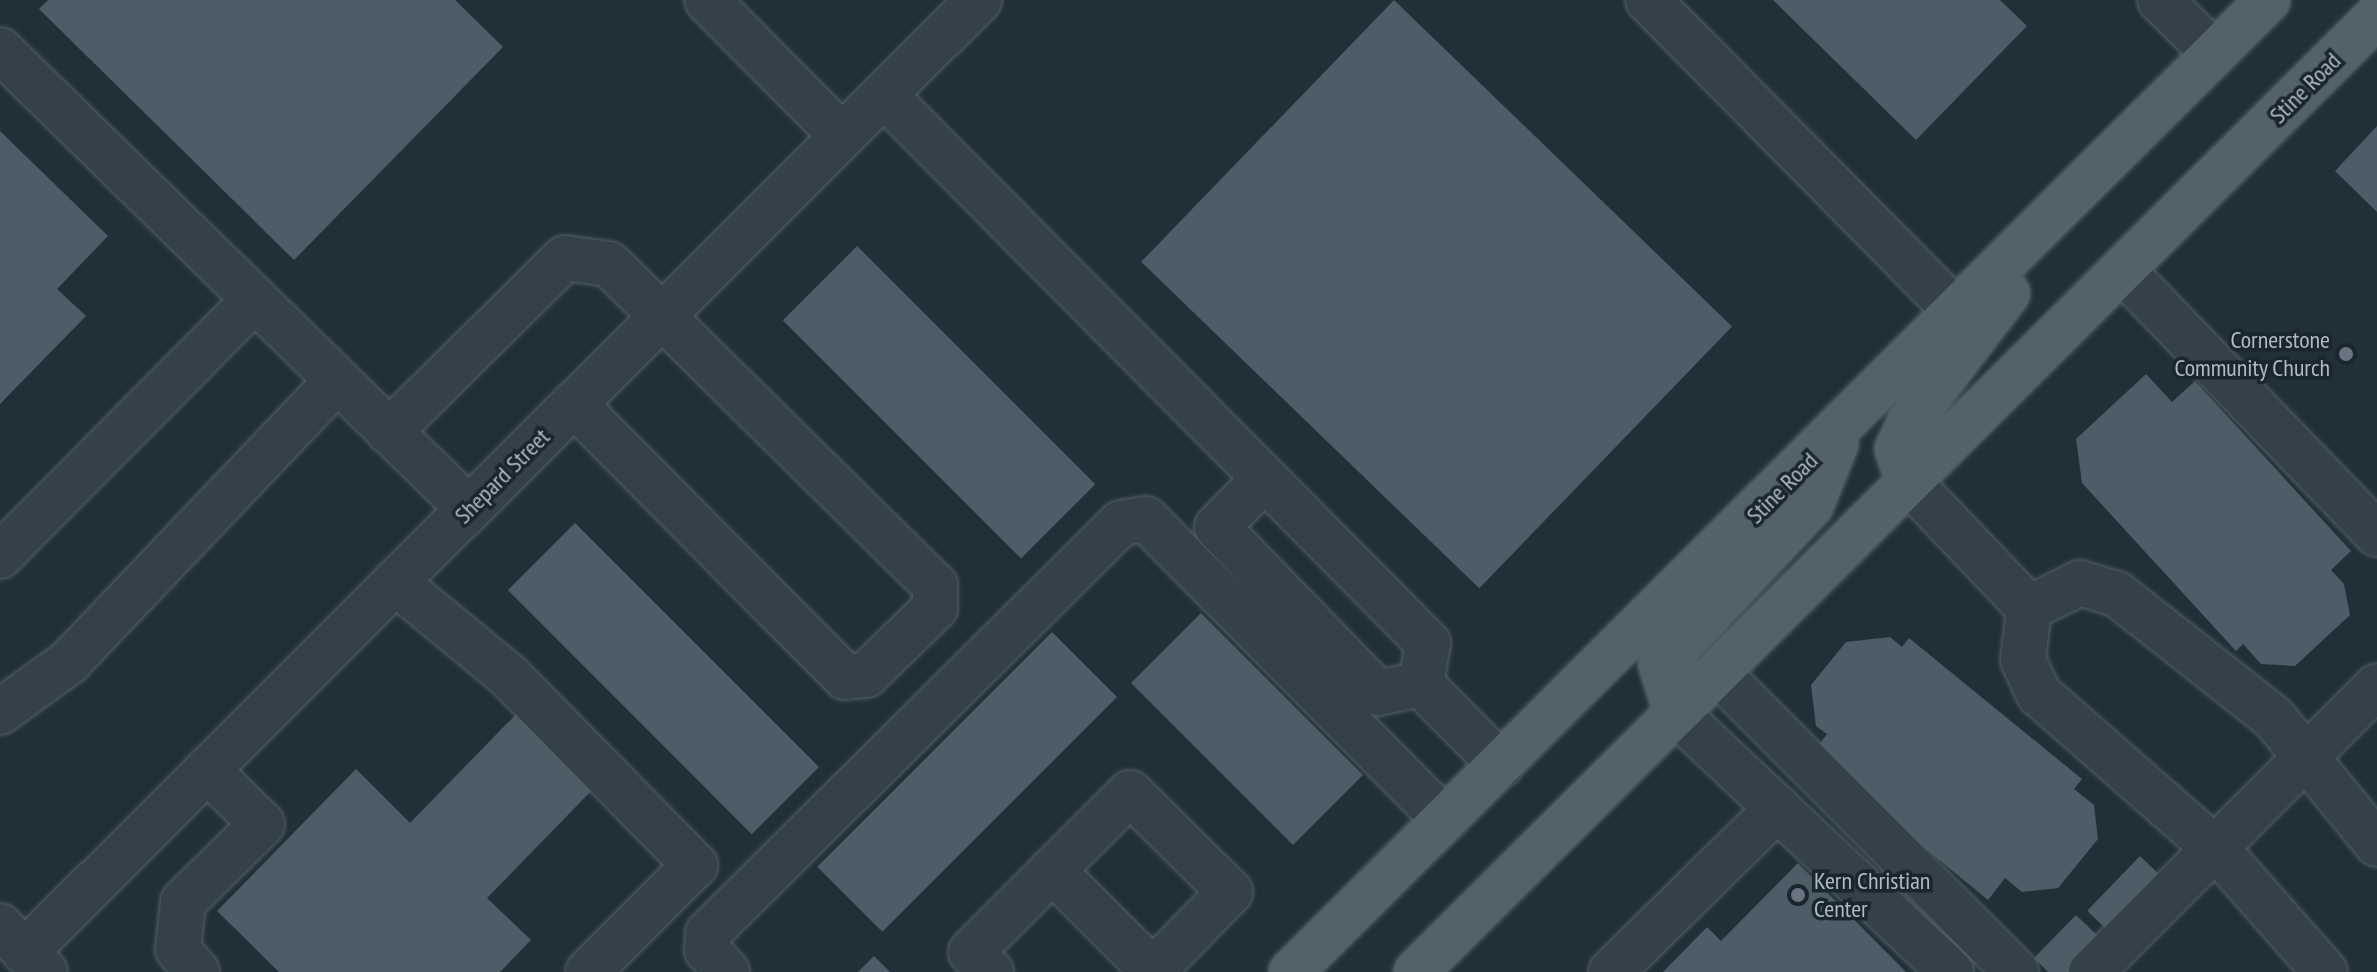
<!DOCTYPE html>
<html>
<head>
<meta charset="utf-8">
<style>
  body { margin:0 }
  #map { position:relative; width:2377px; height:972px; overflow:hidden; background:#213038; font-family:"PT Sans Narrow",sans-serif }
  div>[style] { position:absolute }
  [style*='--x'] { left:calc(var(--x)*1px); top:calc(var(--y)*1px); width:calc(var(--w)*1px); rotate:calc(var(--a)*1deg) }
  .building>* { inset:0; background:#4c5d67; transform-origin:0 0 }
  .roads { filter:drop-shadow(0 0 2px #525f66) drop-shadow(0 0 2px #525f66) }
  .minor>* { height:44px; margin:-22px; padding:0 22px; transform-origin:22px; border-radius:22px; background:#354149 }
  .major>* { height:44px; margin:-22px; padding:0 22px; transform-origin:22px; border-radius:22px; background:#536169 }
  .dots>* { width:22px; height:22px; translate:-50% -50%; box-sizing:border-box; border:4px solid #1a262d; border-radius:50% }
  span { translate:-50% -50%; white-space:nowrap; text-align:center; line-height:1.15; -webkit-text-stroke:7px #1a262d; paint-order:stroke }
  .street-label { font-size:24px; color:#afbcc5 }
  .poi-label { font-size:24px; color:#afbcc5 }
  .right { translate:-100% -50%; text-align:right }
  .left { translate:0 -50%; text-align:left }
</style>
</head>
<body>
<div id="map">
  <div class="building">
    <div style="clip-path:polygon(48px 0,455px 0,503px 47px,294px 260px,39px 9px)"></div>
    <div style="left:1394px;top:0;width:470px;height:364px;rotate:44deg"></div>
    <div style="clip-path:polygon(1773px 0,2000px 0,2027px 26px,1916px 140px)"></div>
    <div style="clip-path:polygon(2377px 126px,2377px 212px,2335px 171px)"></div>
    <div style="clip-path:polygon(0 131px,108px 236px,57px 289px,86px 316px,0 404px)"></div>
    <div style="left:857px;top:246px;width:337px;height:105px;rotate:45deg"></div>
    <div style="clip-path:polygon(2146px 374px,2172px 402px,2195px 381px,2351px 551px,2331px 570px,2344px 584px,2350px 615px,2295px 666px,2261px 664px,2243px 644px,2236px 651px,2082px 483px,2076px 439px)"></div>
    <div style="left:575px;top:523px;width:345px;height:95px;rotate:45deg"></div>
    <div style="left:1201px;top:613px;width:229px;height:99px;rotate:45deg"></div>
    <div style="left:1052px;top:632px;width:92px;height:332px;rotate:45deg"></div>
    <div style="clip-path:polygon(1890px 637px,1902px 647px,1909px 638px,2082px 779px,2074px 789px,2094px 805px,2098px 839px,2058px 888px,2022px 892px,2005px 878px,1988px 900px,1811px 755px,1827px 734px,1816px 726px,1811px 685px,1846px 642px)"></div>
    <div style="clip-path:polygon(522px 708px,599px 783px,487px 898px,531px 940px,500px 972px,279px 972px,217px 911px,356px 769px,410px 823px)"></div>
    <div style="left:2140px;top:856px;width:32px;height:76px;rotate:44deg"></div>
    <div style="clip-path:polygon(1798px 863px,1906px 972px,1663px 972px,1707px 927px,1721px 941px)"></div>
    <div style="clip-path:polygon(2076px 915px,2101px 939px,2069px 972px,2048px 972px,2034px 958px)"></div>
    <div style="clip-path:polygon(874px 956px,890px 972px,858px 972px)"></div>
  </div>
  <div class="roads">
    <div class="minor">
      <div style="--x:707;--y:0;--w:192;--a:45.2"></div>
      <div style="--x:1648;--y:0;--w:468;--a:45.3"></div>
      <div style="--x:2160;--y:0;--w:76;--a:44.5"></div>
      <div style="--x:0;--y:50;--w:656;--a:44.38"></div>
      <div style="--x:884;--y:95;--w:772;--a:45.21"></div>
      <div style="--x:1428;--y:643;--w:42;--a:99.7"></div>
      <div style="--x:1421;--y:684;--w:114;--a:45.4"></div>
      <div style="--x:2122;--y:270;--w:367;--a:46"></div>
      <div style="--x:389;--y:432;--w:247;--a:-44.7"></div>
      <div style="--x:565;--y:258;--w:44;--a:7.8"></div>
      <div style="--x:609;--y:264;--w:458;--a:44.6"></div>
      <div style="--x:935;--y:585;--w:23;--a:90"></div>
      <div style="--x:935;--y:608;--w:96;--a:135.8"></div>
      <div style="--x:866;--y:675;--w:21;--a:175"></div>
      <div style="--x:845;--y:677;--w:385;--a:-134.8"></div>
      <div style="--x:1264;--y:479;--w:67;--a:134.4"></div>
      <div style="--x:1217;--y:527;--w:231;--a:45.9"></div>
      <div style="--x:1378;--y:693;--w:44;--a:-11.8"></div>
      <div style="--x:1908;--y:481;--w:175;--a:46.4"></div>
      <div style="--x:2029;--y:608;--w:57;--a:-26.1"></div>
      <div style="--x:2080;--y:583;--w:39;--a:17"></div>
      <div style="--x:2117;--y:594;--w:199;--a:38.3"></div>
      <div style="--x:2273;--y:717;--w:164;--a:50.7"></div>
      <div style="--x:0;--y:556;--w:362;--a:-45.2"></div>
      <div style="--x:395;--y:582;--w:146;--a:39.5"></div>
      <div style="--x:508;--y:675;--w:267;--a:45.5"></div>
      <div style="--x:695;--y:865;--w:151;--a:135"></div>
      <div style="--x:2029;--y:608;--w:52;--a:96.6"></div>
      <div style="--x:2023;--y:660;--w:38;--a:65"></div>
      <div style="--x:2039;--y:694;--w:242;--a:41.3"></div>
      <div style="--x:2221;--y:854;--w:157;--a:48.6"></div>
      <div style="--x:1717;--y:672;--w:424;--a:45.1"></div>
      <div style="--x:0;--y:712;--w:85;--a:-35.9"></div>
      <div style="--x:69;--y:662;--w:388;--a:-46.4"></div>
      <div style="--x:1676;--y:713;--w:378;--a:43.3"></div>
      <div style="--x:1052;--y:870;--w:144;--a:45"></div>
      <div style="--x:0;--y:926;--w:64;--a:45.6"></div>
      <div style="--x:25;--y:952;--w:1348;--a:-44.94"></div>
      <div style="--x:197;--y:972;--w:30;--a:-130"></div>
      <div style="--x:178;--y:949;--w:47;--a:-83.9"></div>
      <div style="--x:183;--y:902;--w:111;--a:-44.6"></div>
      <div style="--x:262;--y:824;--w:77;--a:-135.5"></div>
      <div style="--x:727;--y:972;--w:30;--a:-132"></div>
      <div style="--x:707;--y:950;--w:17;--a:-87"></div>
      <div style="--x:708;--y:933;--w:582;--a:-44.79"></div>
      <div style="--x:1121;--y:523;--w:25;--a:-9"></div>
      <div style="--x:1146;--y:519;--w:424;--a:45.2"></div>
      <div style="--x:991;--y:972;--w:28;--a:-135"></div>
      <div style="--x:971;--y:952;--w:225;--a:-45"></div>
      <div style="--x:1130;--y:793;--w:141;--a:44.7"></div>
      <div style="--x:1230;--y:892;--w:112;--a:134.3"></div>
      <div style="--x:1611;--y:972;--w:234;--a:-44.5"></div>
      <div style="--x:2091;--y:972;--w:404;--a:-45"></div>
    </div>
    <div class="major">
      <div style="--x:1908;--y:481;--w:34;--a:-109"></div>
      <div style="--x:1897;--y:449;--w:29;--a:-65"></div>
      <div style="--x:1909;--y:423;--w:163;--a:-52.7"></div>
      <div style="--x:1676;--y:713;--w:50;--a:-107.4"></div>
      <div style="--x:1661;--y:665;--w:219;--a:-46.7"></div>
      <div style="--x:1811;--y:506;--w:67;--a:-68"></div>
      <div style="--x:1291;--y:972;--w:1378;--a:-44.85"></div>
      <div style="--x:1416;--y:972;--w:1356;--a:-44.85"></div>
    </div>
  </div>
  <div class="dots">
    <div style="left:2346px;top:354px;background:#6b7280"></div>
    <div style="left:1798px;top:895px;background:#6b7280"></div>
  </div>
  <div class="street-label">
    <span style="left:2305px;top:88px;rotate:-45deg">Stine Road</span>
    <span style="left:502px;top:476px;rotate:-45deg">Shepard Street</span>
    <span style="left:1782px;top:488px;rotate:-45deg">Stine Road</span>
  </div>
  <div class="poi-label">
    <span class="right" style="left:2330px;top:354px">Cornerstone<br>Community Church</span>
    <span class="left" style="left:1814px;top:895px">Kern Christian<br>Center</span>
  </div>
</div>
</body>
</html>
